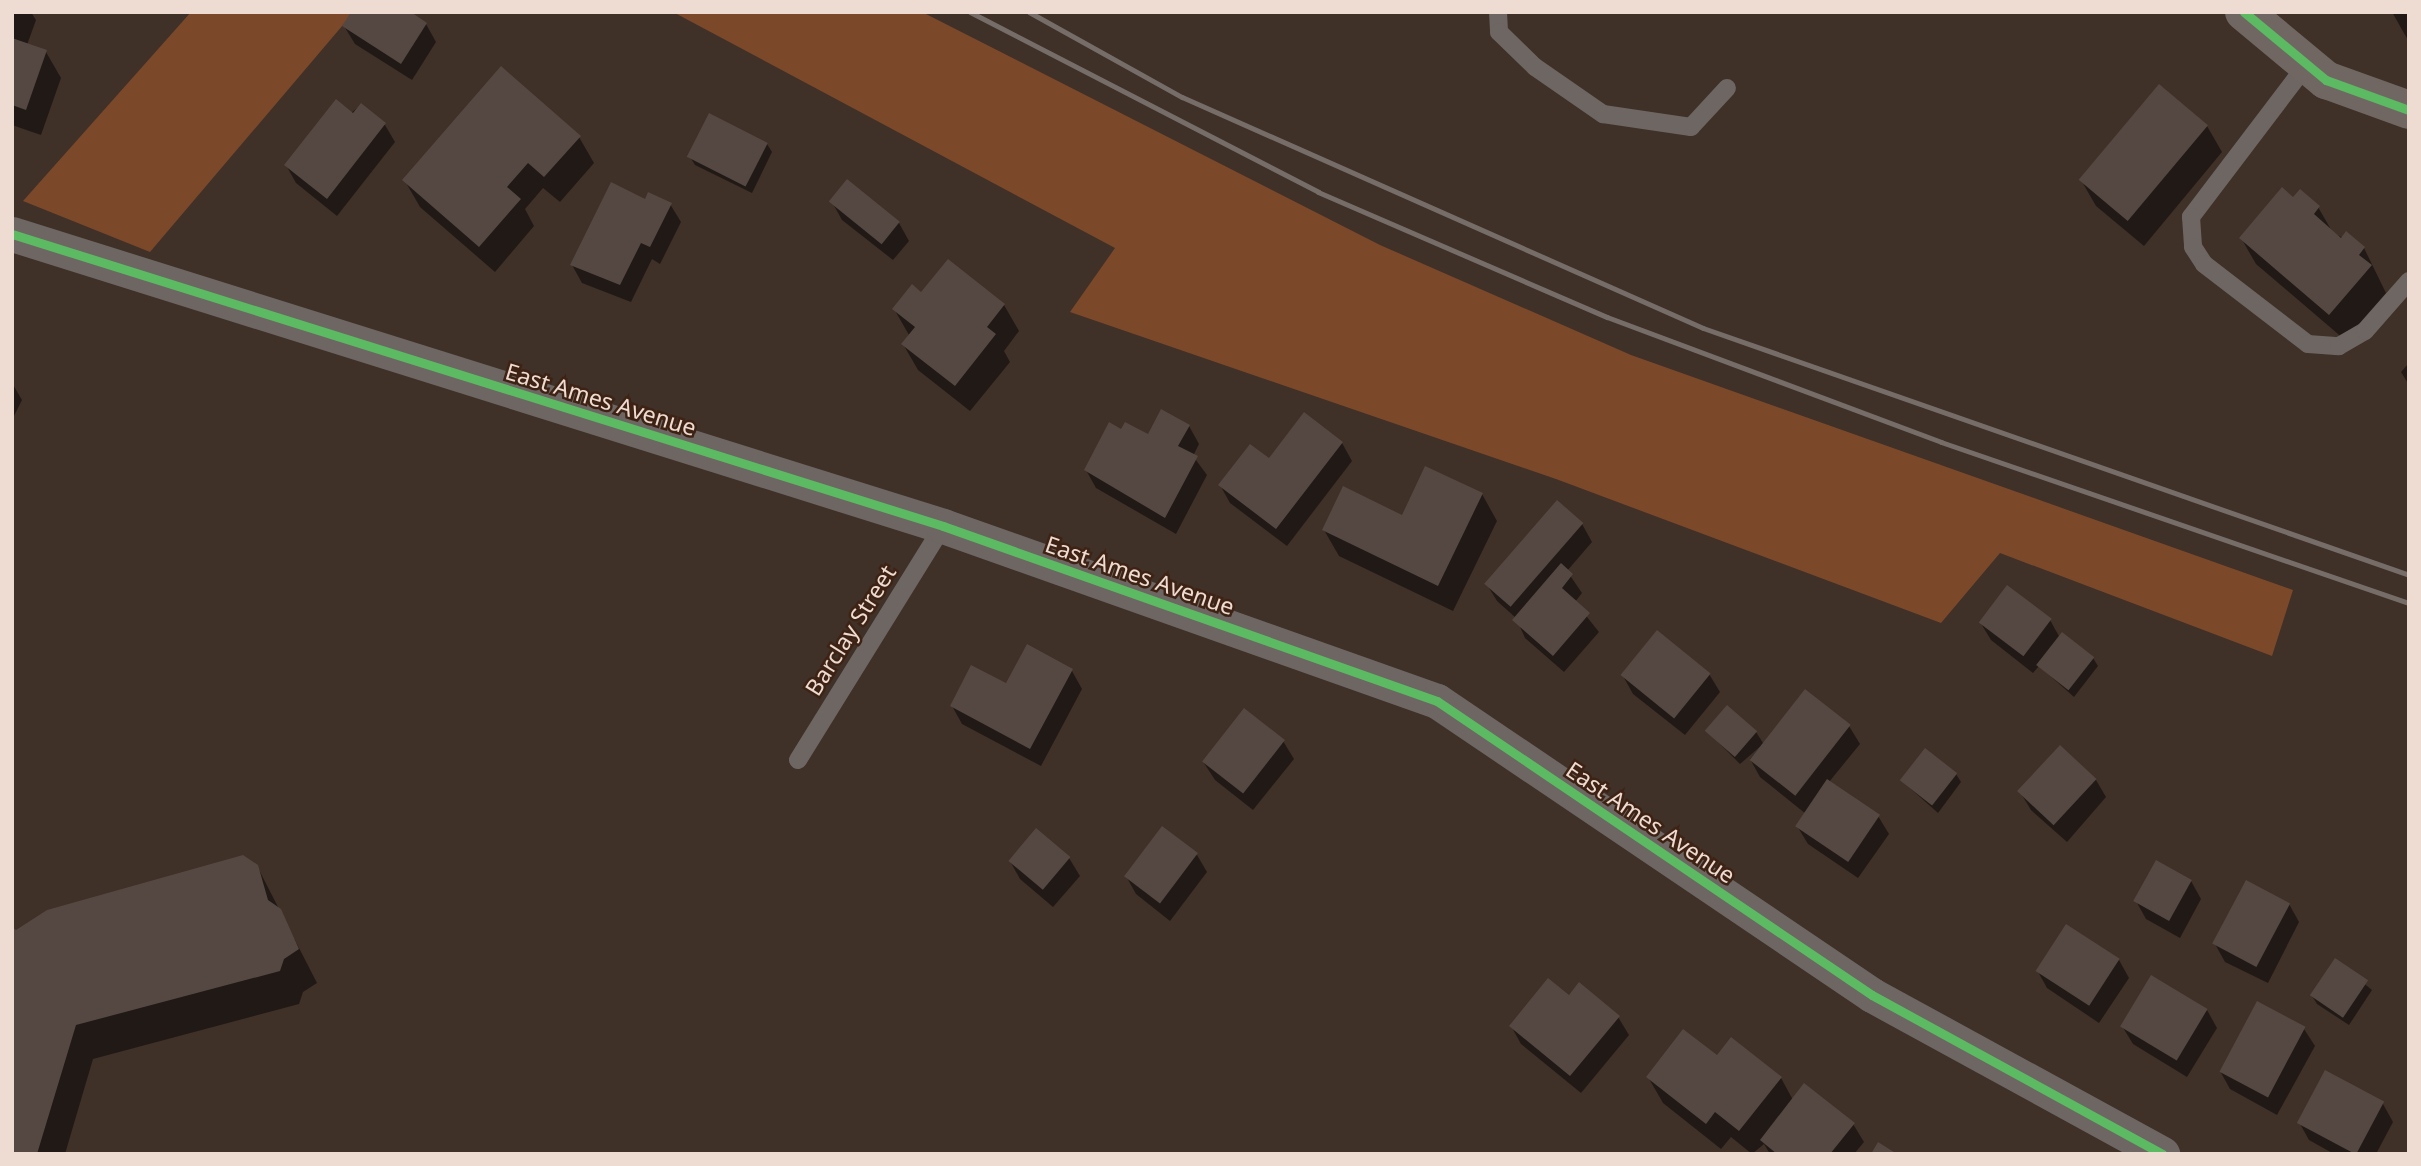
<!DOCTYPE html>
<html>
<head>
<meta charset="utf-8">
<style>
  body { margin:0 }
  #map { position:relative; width:2421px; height:1166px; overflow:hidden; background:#3f3028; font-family:"Noto Sans",sans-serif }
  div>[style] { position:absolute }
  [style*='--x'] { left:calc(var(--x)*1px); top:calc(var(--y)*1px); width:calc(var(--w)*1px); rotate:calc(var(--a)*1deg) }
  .green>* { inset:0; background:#7c482a }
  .shadow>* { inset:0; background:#0007 }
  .building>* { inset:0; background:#554842; transform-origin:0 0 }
  .lane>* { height:18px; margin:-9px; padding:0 9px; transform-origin:9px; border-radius:9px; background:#6d6662 }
  .street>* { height:35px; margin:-17.5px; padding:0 17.5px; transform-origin:17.5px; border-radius:17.5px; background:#6d6662 }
  .secondary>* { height:38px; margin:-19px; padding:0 19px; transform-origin:19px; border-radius:19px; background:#706763 }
  .rail>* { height:5px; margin:-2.5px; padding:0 2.5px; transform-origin:2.5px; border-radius:2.5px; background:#766d69 }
  .cycleway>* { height:9px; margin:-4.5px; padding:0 4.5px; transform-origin:4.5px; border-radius:4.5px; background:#5cba63 }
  span { translate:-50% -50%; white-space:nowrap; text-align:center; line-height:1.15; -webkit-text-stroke:5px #3e2314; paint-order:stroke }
  .street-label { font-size:23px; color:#eedbd1 }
  .frame { position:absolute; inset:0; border:14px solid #eedbd1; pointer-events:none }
</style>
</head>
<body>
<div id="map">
  <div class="green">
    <div style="clip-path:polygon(191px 12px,354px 12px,150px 252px,23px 201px)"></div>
    <div style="clip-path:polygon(673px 12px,922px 12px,1380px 245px,1631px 355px,2293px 590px,2272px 656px,2000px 553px,1941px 623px,1556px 479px,1070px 312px,1115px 248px)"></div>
  </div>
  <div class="shadow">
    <div style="clip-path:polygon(12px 12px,31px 12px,36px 20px,27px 45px,46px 52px,61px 78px,41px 135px,12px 125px)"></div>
    <div style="clip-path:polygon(2392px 12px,2409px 12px,2409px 42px)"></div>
    <div style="clip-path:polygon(426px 24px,436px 42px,412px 80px,355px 44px,344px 26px)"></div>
    <div style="clip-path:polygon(361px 105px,385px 125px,395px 142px,337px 216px,296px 183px,286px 165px)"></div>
    <div style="clip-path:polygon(2207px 126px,2222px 152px,2144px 246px,2096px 206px,2081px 180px)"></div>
    <div style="clip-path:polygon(579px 137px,594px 163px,560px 202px,543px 188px,525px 209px,534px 226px,495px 272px,420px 207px,405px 181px)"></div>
    <div style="clip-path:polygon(767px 144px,772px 152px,752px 193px,695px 165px,690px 157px)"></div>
    <div style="clip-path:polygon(2294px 199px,2318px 207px,2333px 233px,2364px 248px,2386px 293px,2345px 340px,2256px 264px,2241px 238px)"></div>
    <div style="clip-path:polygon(646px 202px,670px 204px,681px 222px,660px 264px,652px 259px,631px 302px,582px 283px,572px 265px)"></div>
    <div style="clip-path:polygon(832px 202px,899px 223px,909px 241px,893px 260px,842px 220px)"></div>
    <div style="clip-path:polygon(922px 295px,1004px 305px,1019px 331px,1004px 351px,1010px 362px,970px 411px,918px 370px,903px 344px,909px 335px,894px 309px)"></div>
    <div style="clip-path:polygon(2409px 363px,2409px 385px,2401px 372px)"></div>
    <div style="clip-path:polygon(12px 383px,22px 400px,12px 420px)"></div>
    <div style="clip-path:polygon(1189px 426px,1199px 444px,1193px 456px,1207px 475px,1176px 534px,1096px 488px,1086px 470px,1122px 431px,1148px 436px)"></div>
    <div style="clip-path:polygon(1342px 443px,1352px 461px,1287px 546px,1230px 503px,1220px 485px,1269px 460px)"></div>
    <div style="clip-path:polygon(1482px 494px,1497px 521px,1453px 611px,1339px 556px,1324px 530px,1403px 517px)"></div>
    <div style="clip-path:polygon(1582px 524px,1592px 542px,1567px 571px,1582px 593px,1575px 602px,1599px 632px,1564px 672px,1525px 638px,1516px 618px,1497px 601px,1486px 583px)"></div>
    <div style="clip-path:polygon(2050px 620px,2060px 638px,2093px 658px,2098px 666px,2074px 697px,2039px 666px,2033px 673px,1991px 640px,1980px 622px)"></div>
    <div style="clip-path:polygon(1027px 647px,1072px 671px,1082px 689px,1041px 766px,962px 724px,952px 706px,1007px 686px)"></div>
    <div style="clip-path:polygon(1709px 674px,1720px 692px,1685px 735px,1633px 694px,1623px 676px)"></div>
    <div style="clip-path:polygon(1849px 726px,1860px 744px,1829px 782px,1878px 816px,1889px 834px,1858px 878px,1808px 844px,1797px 826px,1806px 814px,1760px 777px,1750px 759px,1762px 745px,1740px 764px,1707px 731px,1756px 732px,1763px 743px)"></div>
    <div style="clip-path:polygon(1283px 741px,1294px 759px,1253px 810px,1215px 780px,1204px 763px)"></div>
    <div style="clip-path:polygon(1956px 774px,1961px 782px,1938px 813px,1902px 781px)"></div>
    <div style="clip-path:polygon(2096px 780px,2106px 797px,2067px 842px,2031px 810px,2020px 792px)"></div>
    <div style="clip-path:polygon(1197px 855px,1207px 872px,1170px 921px,1136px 894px,1126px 876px)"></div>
    <div style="clip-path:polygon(1069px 858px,1080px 876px,1053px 907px,1020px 879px,1010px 861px)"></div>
    <div style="clip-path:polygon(257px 866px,317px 983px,303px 992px,299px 1004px,93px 1059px,65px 1154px,12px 1154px,16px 932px)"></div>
    <div style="clip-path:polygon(2191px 881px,2201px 899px,2180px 938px,2146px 919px,2136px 901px)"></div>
    <div style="clip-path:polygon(2289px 904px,2299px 922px,2268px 983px,2225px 962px,2215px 944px)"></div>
    <div style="clip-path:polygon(2119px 960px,2129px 978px,2099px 1023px,2047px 988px,2037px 970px)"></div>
    <div style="clip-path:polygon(2335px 960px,2372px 990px,2349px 1025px,2317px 1004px,2312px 996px)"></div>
    <div style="clip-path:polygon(1570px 997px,1618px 1017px,1629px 1035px,1581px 1093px,1521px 1044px,1511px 1026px)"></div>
    <div style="clip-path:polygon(2207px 1010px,2217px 1028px,2187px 1077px,2133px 1044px,2122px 1026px)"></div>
    <div style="clip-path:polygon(2304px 1029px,2315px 1046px,2277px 1115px,2230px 1089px,2220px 1071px)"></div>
    <div style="clip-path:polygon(1717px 1057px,1781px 1078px,1793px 1100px,1853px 1124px,1864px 1142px,1854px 1154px,1770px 1154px,1764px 1144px,1752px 1154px,1731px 1137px,1721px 1149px,1663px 1103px,1648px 1077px)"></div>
    <div style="clip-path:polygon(2325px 1073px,2383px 1104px,2393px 1122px,2376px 1154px,2334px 1154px,2309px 1140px,2299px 1122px)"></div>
  </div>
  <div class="building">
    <div style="clip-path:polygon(351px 12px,411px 12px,427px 23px,401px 64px,342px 26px)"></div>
    <div style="clip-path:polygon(12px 38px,47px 50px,26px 110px,12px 105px)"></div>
    <div style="clip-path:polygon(501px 66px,581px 136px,544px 177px,528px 163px,507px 187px,521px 199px,479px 247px,402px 180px)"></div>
    <div style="left:2159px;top:84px;width:64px;height:125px;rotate:40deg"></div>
    <div style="clip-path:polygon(336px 99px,353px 113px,361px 103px,386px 123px,327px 199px,284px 165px)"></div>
    <div style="left:709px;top:113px;width:66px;height:49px;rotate:27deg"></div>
    <div style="left:847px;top:179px;width:68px;height:29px;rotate:39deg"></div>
    <div style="clip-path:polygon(611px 182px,645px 199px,648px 192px,672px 203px,650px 247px,641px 243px,620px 285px,570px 265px)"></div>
    <div style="clip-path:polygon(2282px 187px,2293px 197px,2300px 189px,2320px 206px,2314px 214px,2341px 238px,2346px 231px,2365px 247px,2359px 255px,2372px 265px,2329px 315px,2239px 238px)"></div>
    <div style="clip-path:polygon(948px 259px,1005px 304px,987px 327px,996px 334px,955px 386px,901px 344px,915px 327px,892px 309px,912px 284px,921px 292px)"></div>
    <div style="clip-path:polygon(1161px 409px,1190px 425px,1178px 446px,1198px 456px,1165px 518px,1084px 470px,1109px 422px,1121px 429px,1125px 422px,1148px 434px)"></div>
    <div style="clip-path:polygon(1304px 412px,1343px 442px,1276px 529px,1218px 485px,1250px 444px,1269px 458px)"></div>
    <div style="clip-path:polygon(1425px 466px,1483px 493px,1438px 586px,1322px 530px,1343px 486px,1402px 515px)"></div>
    <div style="left:1557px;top:500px;width:35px;height:111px;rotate:41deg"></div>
    <div style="clip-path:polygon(1561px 563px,1573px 574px,1562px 588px,1590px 613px,1553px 656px,1512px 620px)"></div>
    <div style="left:2007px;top:585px;width:56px;height:47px;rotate:37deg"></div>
    <div style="left:1657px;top:630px;width:69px;height:58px;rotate:39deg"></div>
    <div style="left:2062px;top:632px;width:41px;height:42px;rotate:38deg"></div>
    <div style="clip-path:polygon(1027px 644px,1073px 669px,1030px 749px,950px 706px,971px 665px,1006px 683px)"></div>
    <div style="left:1805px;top:689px;width:58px;height:90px;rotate:38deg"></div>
    <div style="left:1727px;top:705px;width:40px;height:34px;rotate:41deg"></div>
    <div style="left:1244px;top:708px;width:52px;height:68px;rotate:38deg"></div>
    <div style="left:2060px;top:745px;width:50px;height:63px;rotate:43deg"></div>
    <div style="left:1925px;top:748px;width:41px;height:41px;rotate:38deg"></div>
    <div style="left:1827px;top:779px;width:64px;height:57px;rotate:34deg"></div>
    <div style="left:1162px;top:826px;width:45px;height:63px;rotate:37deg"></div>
    <div style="left:1036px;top:828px;width:45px;height:43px;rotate:40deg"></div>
    <div style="clip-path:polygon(243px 855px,258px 865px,268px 900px,281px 909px,299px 949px,284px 959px,280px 971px,76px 1025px,37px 1154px,12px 1154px,12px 927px,16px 930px,47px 910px)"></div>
    <div style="left:2156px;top:860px;width:41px;height:47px;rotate:29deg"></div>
    <div style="left:2246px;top:880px;width:50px;height:72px;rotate:28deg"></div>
    <div style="left:2066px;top:924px;width:64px;height:56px;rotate:33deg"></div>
    <div style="left:2335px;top:958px;width:40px;height:45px;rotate:34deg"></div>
    <div style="left:2151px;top:975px;width:66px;height:60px;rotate:31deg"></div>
    <div style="clip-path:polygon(1548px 978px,1569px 995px,1579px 982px,1620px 1016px,1570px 1076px,1509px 1026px)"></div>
    <div style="left:2257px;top:1001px;width:55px;height:80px;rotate:28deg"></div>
    <div style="clip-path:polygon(1683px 1029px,1717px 1055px,1731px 1037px,1782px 1077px,1739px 1131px,1715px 1112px,1706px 1124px,1646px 1077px)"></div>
    <div style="left:2325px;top:1070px;width:67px;height:60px;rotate:28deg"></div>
    <div style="clip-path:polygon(1804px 1083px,1855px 1123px,1830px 1154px,1777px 1154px,1760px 1140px)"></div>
    <div style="clip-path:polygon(1878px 1142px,1897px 1154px,1871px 1154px)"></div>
  </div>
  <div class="lane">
    <div style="--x:1498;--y:12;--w:20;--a:87"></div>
    <div style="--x:1499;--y:32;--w:50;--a:44.2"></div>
    <div style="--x:1535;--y:67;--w:83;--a:34.7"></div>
    <div style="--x:1603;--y:114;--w:89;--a:8.4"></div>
    <div style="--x:1691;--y:127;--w:53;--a:-47.3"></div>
    <div style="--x:2307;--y:64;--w:192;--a:127.2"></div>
    <div style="--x:2191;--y:217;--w:30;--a:86"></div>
    <div style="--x:2193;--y:247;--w:20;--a:57"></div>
    <div style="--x:2204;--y:264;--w:131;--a:37.6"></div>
    <div style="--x:2308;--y:344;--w:31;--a:4"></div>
    <div style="--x:2339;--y:346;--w:30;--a:-30"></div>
    <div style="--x:2365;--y:331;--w:67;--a:-48.7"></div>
    <div style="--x:798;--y:760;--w:275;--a:-58.2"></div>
  </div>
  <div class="street">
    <div style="--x:12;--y:234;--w:976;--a:17.41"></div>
    <div style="--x:943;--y:526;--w:524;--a:19.51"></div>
    <div style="--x:1437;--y:701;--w:525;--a:34.05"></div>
    <div style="--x:1872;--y:995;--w:331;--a:28.7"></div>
  </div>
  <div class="secondary">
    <div style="--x:2244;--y:12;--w:107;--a:39.7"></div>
    <div style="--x:2326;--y:80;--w:88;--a:19.9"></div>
  </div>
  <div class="rail">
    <div style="--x:970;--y:12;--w:392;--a:27.3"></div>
    <div style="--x:1318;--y:192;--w:315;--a:23.4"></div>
    <div style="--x:1607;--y:317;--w:357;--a:20.5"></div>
    <div style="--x:1941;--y:442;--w:495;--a:19"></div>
    <div style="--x:1029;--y:12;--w:175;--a:29.1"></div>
    <div style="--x:1182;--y:97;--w:570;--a:23.91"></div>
    <div style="--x:1703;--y:328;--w:748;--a:19.28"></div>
  </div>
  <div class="cycleway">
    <div style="--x:2244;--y:12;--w:107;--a:39.7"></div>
    <div style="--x:2326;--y:80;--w:88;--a:19.9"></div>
    <div style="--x:12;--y:234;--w:976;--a:17.41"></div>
    <div style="--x:943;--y:526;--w:524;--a:19.51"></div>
    <div style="--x:1437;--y:701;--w:525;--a:34.05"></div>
    <div style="--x:1872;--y:995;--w:331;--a:28.7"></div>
  </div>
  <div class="street-label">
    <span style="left:601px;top:399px;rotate:17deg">East Ames Avenue</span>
    <span style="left:1140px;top:575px;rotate:19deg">East Ames Avenue</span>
    <span style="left:850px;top:630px;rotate:-58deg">Barclay Street</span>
    <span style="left:1651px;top:822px;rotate:34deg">East Ames Avenue</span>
  </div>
  <div class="frame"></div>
</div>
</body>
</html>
